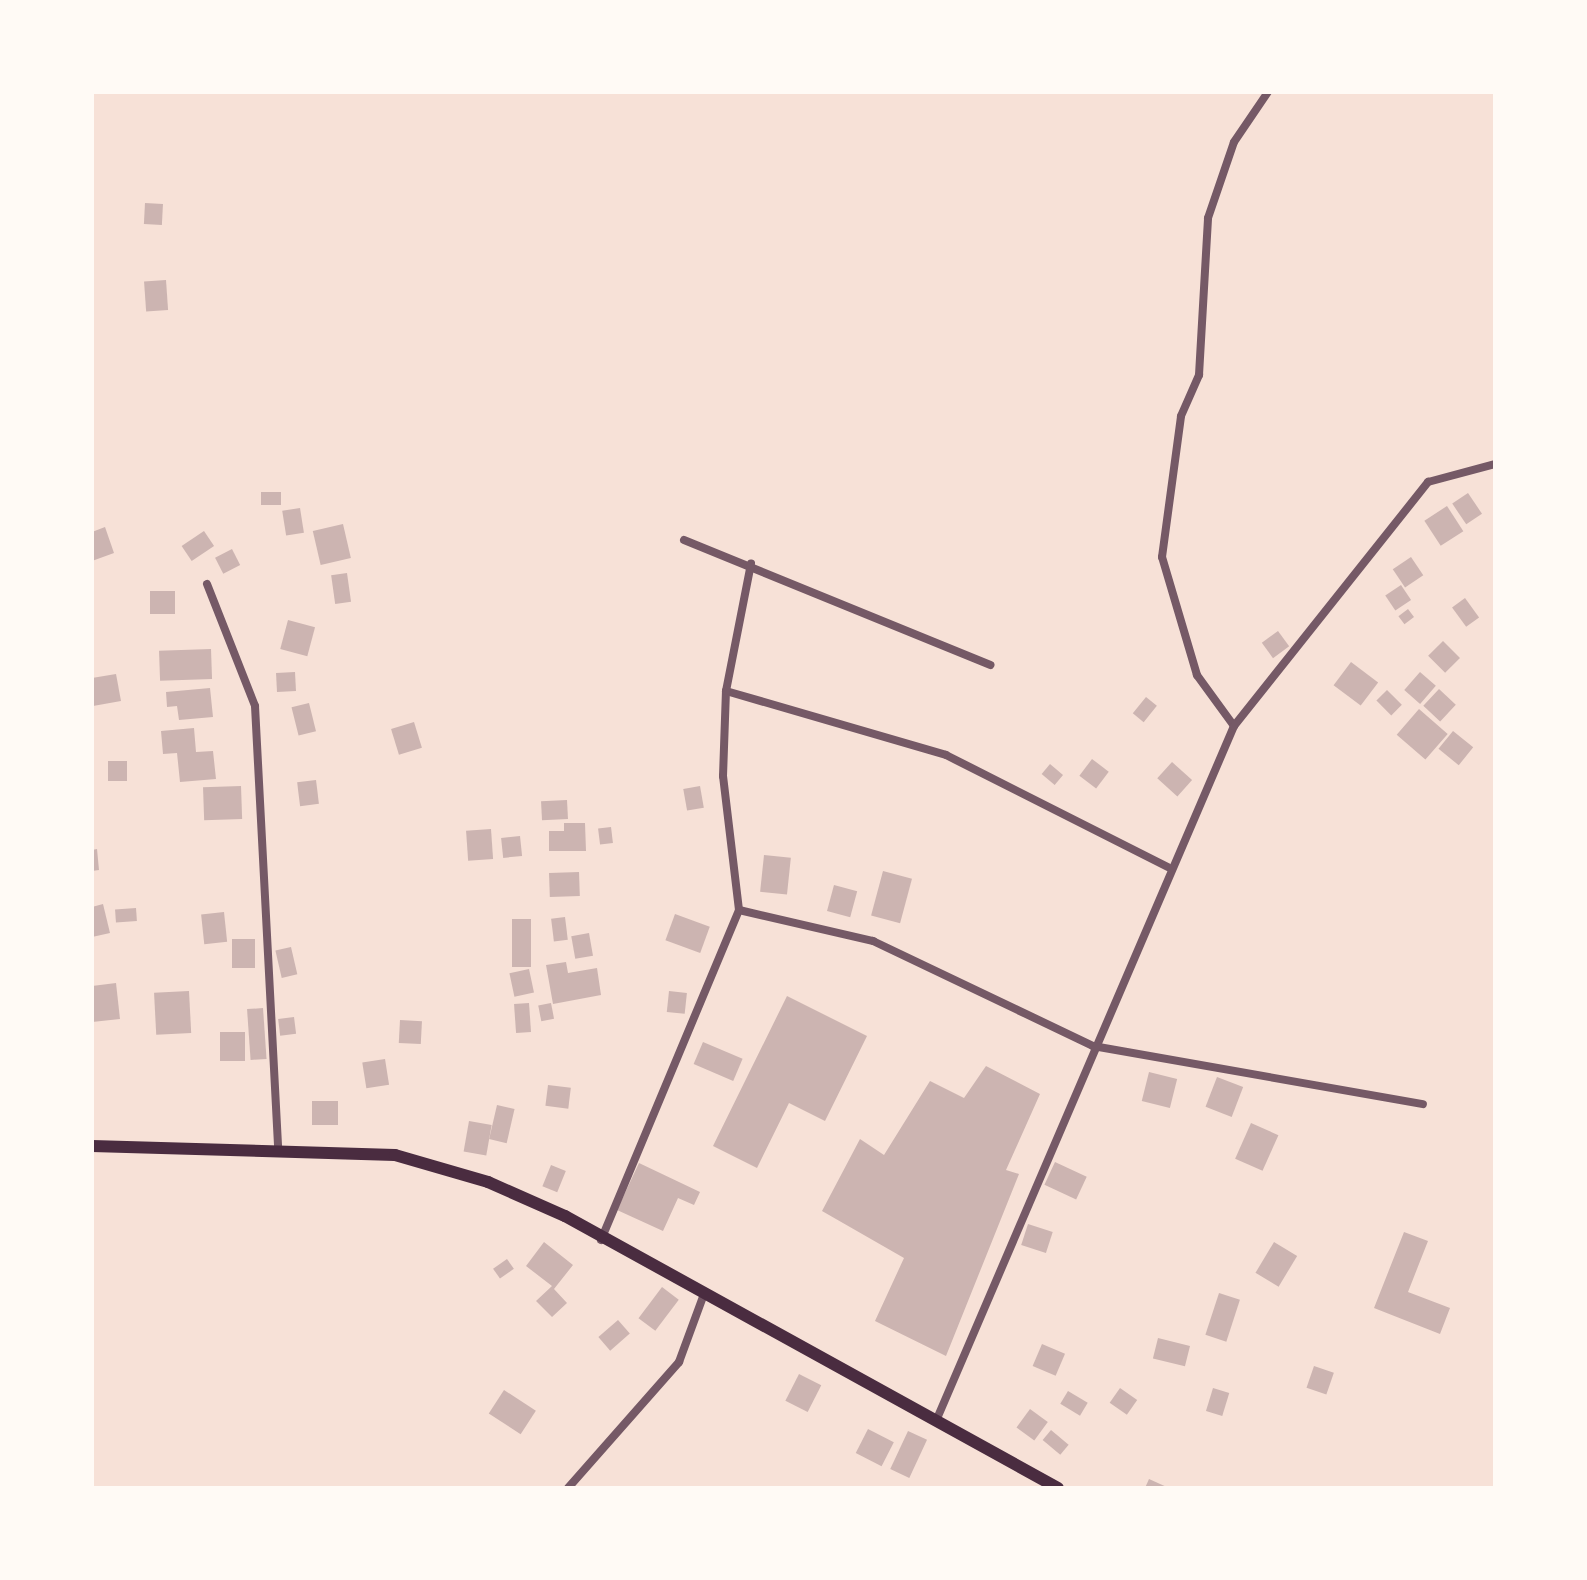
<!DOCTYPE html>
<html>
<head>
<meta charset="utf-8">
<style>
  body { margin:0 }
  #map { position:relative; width:1587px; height:1580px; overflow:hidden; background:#f7e1d7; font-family:Figtree,sans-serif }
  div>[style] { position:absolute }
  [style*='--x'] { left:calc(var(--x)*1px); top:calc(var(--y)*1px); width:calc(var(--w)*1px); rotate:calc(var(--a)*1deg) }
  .building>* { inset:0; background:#ccb4b1; transform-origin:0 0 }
  .minor>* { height:8px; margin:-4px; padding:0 4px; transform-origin:4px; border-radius:4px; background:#755966 }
  .secondary>* { height:12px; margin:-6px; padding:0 6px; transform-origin:6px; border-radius:6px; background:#4a2c40 }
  span { translate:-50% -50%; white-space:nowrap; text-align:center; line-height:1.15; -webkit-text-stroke:7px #fffaf5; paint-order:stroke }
  .frame { position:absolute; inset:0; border:94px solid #fffaf5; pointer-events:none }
</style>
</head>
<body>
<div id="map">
  <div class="building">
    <div style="left:145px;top:203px;width:18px;height:21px;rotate:3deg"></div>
    <div style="left:166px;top:280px;width:30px;height:22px;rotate:86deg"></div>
    <div style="left:261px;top:492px;width:20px;height:13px"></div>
    <div style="left:1468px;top:493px;width:25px;height:19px;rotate:56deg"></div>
    <div style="left:1447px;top:506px;width:30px;height:27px;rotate:57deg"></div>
    <div style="left:300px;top:508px;width:25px;height:18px;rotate:81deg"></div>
    <div style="left:343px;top:524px;width:35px;height:31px;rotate:77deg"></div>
    <div style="clip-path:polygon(105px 527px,114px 553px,92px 561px,92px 532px)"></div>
    <div style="left:204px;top:531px;width:18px;height:27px;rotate:56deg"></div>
    <div style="left:232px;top:549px;width:18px;height:19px;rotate:63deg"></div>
    <div style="left:1411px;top:557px;width:22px;height:22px;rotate:56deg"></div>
    <div style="left:347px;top:573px;width:29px;height:16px;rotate:82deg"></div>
    <div style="left:1401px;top:585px;width:18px;height:19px;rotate:56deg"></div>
    <div style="left:150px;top:591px;width:25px;height:23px"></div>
    <div style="left:1465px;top:598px;width:24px;height:16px;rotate:54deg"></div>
    <div style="left:1408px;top:609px;width:10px;height:12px;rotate:53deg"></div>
    <div style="left:288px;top:620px;width:28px;height:30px;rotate:15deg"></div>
    <div style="left:1278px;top:631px;width:19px;height:20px;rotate:54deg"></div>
    <div style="left:1443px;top:641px;width:24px;height:21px;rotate:45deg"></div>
    <div style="left:211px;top:649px;width:30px;height:52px;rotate:88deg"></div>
    <div style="left:1351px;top:662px;width:34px;height:29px;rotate:37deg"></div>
    <div style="left:295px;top:672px;width:19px;height:19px;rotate:87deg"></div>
    <div style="left:1420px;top:672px;width:21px;height:24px;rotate:41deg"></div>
    <div style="clip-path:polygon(116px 674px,121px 701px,93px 706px,92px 678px)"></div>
    <div style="clip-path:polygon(210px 688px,213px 717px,179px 720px,177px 706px,167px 707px,166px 692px)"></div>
    <div style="left:1439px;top:689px;width:23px;height:23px;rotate:43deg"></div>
    <div style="left:1387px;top:690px;width:21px;height:15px;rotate:45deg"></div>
    <div style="left:1146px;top:697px;width:14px;height:21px;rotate:39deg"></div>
    <div style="left:309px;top:703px;width:29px;height:18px;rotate:76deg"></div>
    <div style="left:1419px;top:709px;width:38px;height:34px;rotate:41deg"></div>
    <div style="left:414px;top:722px;width:27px;height:24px;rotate:73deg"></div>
    <div style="clip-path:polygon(194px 728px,196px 752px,213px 751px,216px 779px,180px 782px,177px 753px,163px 754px,161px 731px)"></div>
    <div style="left:1453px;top:731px;width:26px;height:23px;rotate:39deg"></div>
    <div style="left:1092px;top:759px;width:21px;height:21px;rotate:37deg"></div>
    <div style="left:108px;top:761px;width:19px;height:20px"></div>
    <div style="left:1172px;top:762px;width:27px;height:22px;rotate:42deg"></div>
    <div style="left:1050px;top:764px;width:17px;height:13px;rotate:40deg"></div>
    <div style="left:316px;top:780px;width:24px;height:19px;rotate:83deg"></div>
    <div style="left:241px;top:786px;width:33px;height:38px;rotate:88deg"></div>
    <div style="left:700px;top:786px;width:22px;height:17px;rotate:80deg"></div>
    <div style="left:567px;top:800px;width:19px;height:26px;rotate:87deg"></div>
    <div style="clip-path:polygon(564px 823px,585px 823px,586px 851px,549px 851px,549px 831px,564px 831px)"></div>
    <div style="left:611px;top:827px;width:16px;height:13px;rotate:83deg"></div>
    <div style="left:491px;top:829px;width:30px;height:25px;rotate:86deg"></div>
    <div style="left:520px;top:836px;width:20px;height:19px;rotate:84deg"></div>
    <div style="clip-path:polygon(97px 849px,99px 870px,92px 871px,92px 850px)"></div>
    <div style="left:764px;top:855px;width:27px;height:37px;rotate:6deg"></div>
    <div style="left:883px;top:871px;width:30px;height:46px;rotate:15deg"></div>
    <div style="left:579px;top:872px;width:24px;height:30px;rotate:88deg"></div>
    <div style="left:834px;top:885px;width:24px;height:27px;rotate:15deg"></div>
    <div style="clip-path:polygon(103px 904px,110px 933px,92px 937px,92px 907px)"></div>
    <div style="left:136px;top:908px;width:13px;height:21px;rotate:86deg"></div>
    <div style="left:224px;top:912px;width:30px;height:23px;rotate:84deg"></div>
    <div style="left:675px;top:914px;width:37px;height:28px;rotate:20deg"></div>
    <div style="left:565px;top:917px;width:23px;height:14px;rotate:83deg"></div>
    <div style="left:512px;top:919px;width:19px;height:48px"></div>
    <div style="left:589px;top:933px;width:23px;height:18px;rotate:80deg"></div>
    <div style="left:232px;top:939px;width:23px;height:29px"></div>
    <div style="left:291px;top:947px;width:28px;height:16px;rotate:77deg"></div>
    <div style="clip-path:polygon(566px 962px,568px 973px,597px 968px,601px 995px,553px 1004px,546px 965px)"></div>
    <div style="left:529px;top:969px;width:24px;height:20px;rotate:78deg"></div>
    <div style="clip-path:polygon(116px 983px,120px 1019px,92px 1022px,92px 986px)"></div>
    <div style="left:189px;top:991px;width:42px;height:35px;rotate:87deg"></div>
    <div style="left:669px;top:991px;width:18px;height:21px;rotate:6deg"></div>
    <div style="clip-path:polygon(787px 996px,867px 1036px,825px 1121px,789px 1103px,757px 1168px,713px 1146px)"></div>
    <div style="left:529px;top:1003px;width:29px;height:15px;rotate:86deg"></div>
    <div style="left:551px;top:1003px;width:16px;height:13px;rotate:79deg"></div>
    <div style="left:263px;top:1008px;width:51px;height:16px;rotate:86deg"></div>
    <div style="left:294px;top:1017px;width:17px;height:16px;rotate:83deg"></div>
    <div style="left:400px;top:1020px;width:22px;height:23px;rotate:3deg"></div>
    <div style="left:245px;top:1032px;width:29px;height:25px;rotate:90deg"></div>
    <div style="left:703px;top:1042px;width:43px;height:24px;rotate:23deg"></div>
    <div style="left:385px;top:1059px;width:26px;height:23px;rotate:81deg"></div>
    <div style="clip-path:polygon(986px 1066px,1040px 1094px,1006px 1170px,1019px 1174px,946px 1356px,875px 1321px,904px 1258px,822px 1211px,860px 1139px,884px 1155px,930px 1081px,964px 1098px)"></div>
    <div style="left:1149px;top:1072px;width:29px;height:30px;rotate:14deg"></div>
    <div style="left:1217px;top:1077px;width:28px;height:32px;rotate:21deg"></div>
    <div style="left:548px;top:1085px;width:23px;height:21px;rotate:7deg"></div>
    <div style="left:312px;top:1101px;width:26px;height:24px"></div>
    <div style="left:497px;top:1105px;width:18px;height:35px;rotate:13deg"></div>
    <div style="left:469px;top:1121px;width:23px;height:31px;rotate:10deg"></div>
    <div style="left:1251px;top:1123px;width:30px;height:39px;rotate:24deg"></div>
    <div style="left:1055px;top:1162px;width:35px;height:25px;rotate:25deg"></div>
    <div style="clip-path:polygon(639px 1163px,700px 1192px,694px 1205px,678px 1198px,663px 1231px,617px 1210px)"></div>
    <div style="left:551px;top:1165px;width:16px;height:23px;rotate:22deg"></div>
    <div style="left:1028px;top:1224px;width:26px;height:22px;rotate:18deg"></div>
    <div style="clip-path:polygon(1404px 1232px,1428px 1241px,1408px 1292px,1450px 1308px,1440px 1334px,1374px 1308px)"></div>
    <div style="clip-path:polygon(544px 1242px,573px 1265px,554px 1289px,567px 1303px,552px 1317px,536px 1301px,552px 1286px,526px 1266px)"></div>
    <div style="left:1274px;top:1242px;width:27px;height:36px;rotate:31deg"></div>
    <div style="left:507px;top:1259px;width:12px;height:17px;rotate:55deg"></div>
    <div style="left:662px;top:1287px;width:21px;height:39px;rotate:37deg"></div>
    <div style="left:1219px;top:1293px;width:22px;height:44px;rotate:18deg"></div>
    <div style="left:618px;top:1320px;width:18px;height:26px;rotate:49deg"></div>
    <div style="left:1158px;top:1338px;width:33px;height:21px;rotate:14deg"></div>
    <div style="left:1042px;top:1344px;width:25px;height:24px;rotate:23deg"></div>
    <div style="left:1314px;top:1366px;width:21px;height:23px;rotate:19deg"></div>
    <div style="left:799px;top:1374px;width:25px;height:30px;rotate:27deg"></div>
    <div style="left:1120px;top:1388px;width:21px;height:18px;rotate:35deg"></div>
    <div style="left:1213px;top:1388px;width:17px;height:24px;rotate:17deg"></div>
    <div style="left:504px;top:1390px;width:38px;height:28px;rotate:33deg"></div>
    <div style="left:1068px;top:1391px;width:23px;height:15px;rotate:31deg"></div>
    <div style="left:1030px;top:1409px;width:22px;height:23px;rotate:36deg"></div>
    <div style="left:868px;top:1429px;width:29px;height:27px;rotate:27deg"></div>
    <div style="left:1051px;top:1430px;width:23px;height:13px;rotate:40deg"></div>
    <div style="left:908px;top:1431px;width:21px;height:42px;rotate:25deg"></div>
    <div style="clip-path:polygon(1149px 1479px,1169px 1488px,1145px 1488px)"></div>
  </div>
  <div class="minor">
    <div style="--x:684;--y:540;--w:331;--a:22.2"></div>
    <div style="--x:207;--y:584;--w:131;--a:68.5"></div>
    <div style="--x:255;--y:706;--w:443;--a:87"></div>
    <div style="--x:726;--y:691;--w:229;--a:16.2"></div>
    <div style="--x:946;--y:755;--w:249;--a:26.8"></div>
    <div style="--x:1234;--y:726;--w:63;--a:-126"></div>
    <div style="--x:1197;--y:675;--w:123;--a:-106.5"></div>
    <div style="--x:1162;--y:557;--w:142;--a:-82.3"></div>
    <div style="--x:1181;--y:416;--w:45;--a:-66.3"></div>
    <div style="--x:1199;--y:375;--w:157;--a:-86.7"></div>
    <div style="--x:1208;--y:218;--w:80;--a:-71.1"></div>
    <div style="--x:1234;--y:142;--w:60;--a:-55.8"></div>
    <div style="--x:739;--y:910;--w:138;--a:13"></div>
    <div style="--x:873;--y:941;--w:244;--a:25.5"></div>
    <div style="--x:1093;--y:1046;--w:335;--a:10"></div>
    <div style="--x:601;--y:1240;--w:358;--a:-67.3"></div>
    <div style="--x:739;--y:910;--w:135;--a:-96.8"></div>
    <div style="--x:723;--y:776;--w:85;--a:-88"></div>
    <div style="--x:726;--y:691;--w:130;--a:-78.9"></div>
    <div style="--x:936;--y:1421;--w:756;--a:-66.79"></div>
    <div style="--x:1234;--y:726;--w:312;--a:-51.5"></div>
    <div style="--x:1428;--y:482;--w:69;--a:-15"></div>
    <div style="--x:568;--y:1488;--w:168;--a:-48.6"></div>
    <div style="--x:679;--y:1362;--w:72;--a:-69.8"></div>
  </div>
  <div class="secondary">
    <div style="--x:92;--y:1146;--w:303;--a:1.7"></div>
    <div style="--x:395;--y:1155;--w:97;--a:16.2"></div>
    <div style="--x:488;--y:1182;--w:84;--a:23.8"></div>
    <div style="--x:565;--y:1216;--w:563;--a:28.89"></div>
  </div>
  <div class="frame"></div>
</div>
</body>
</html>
